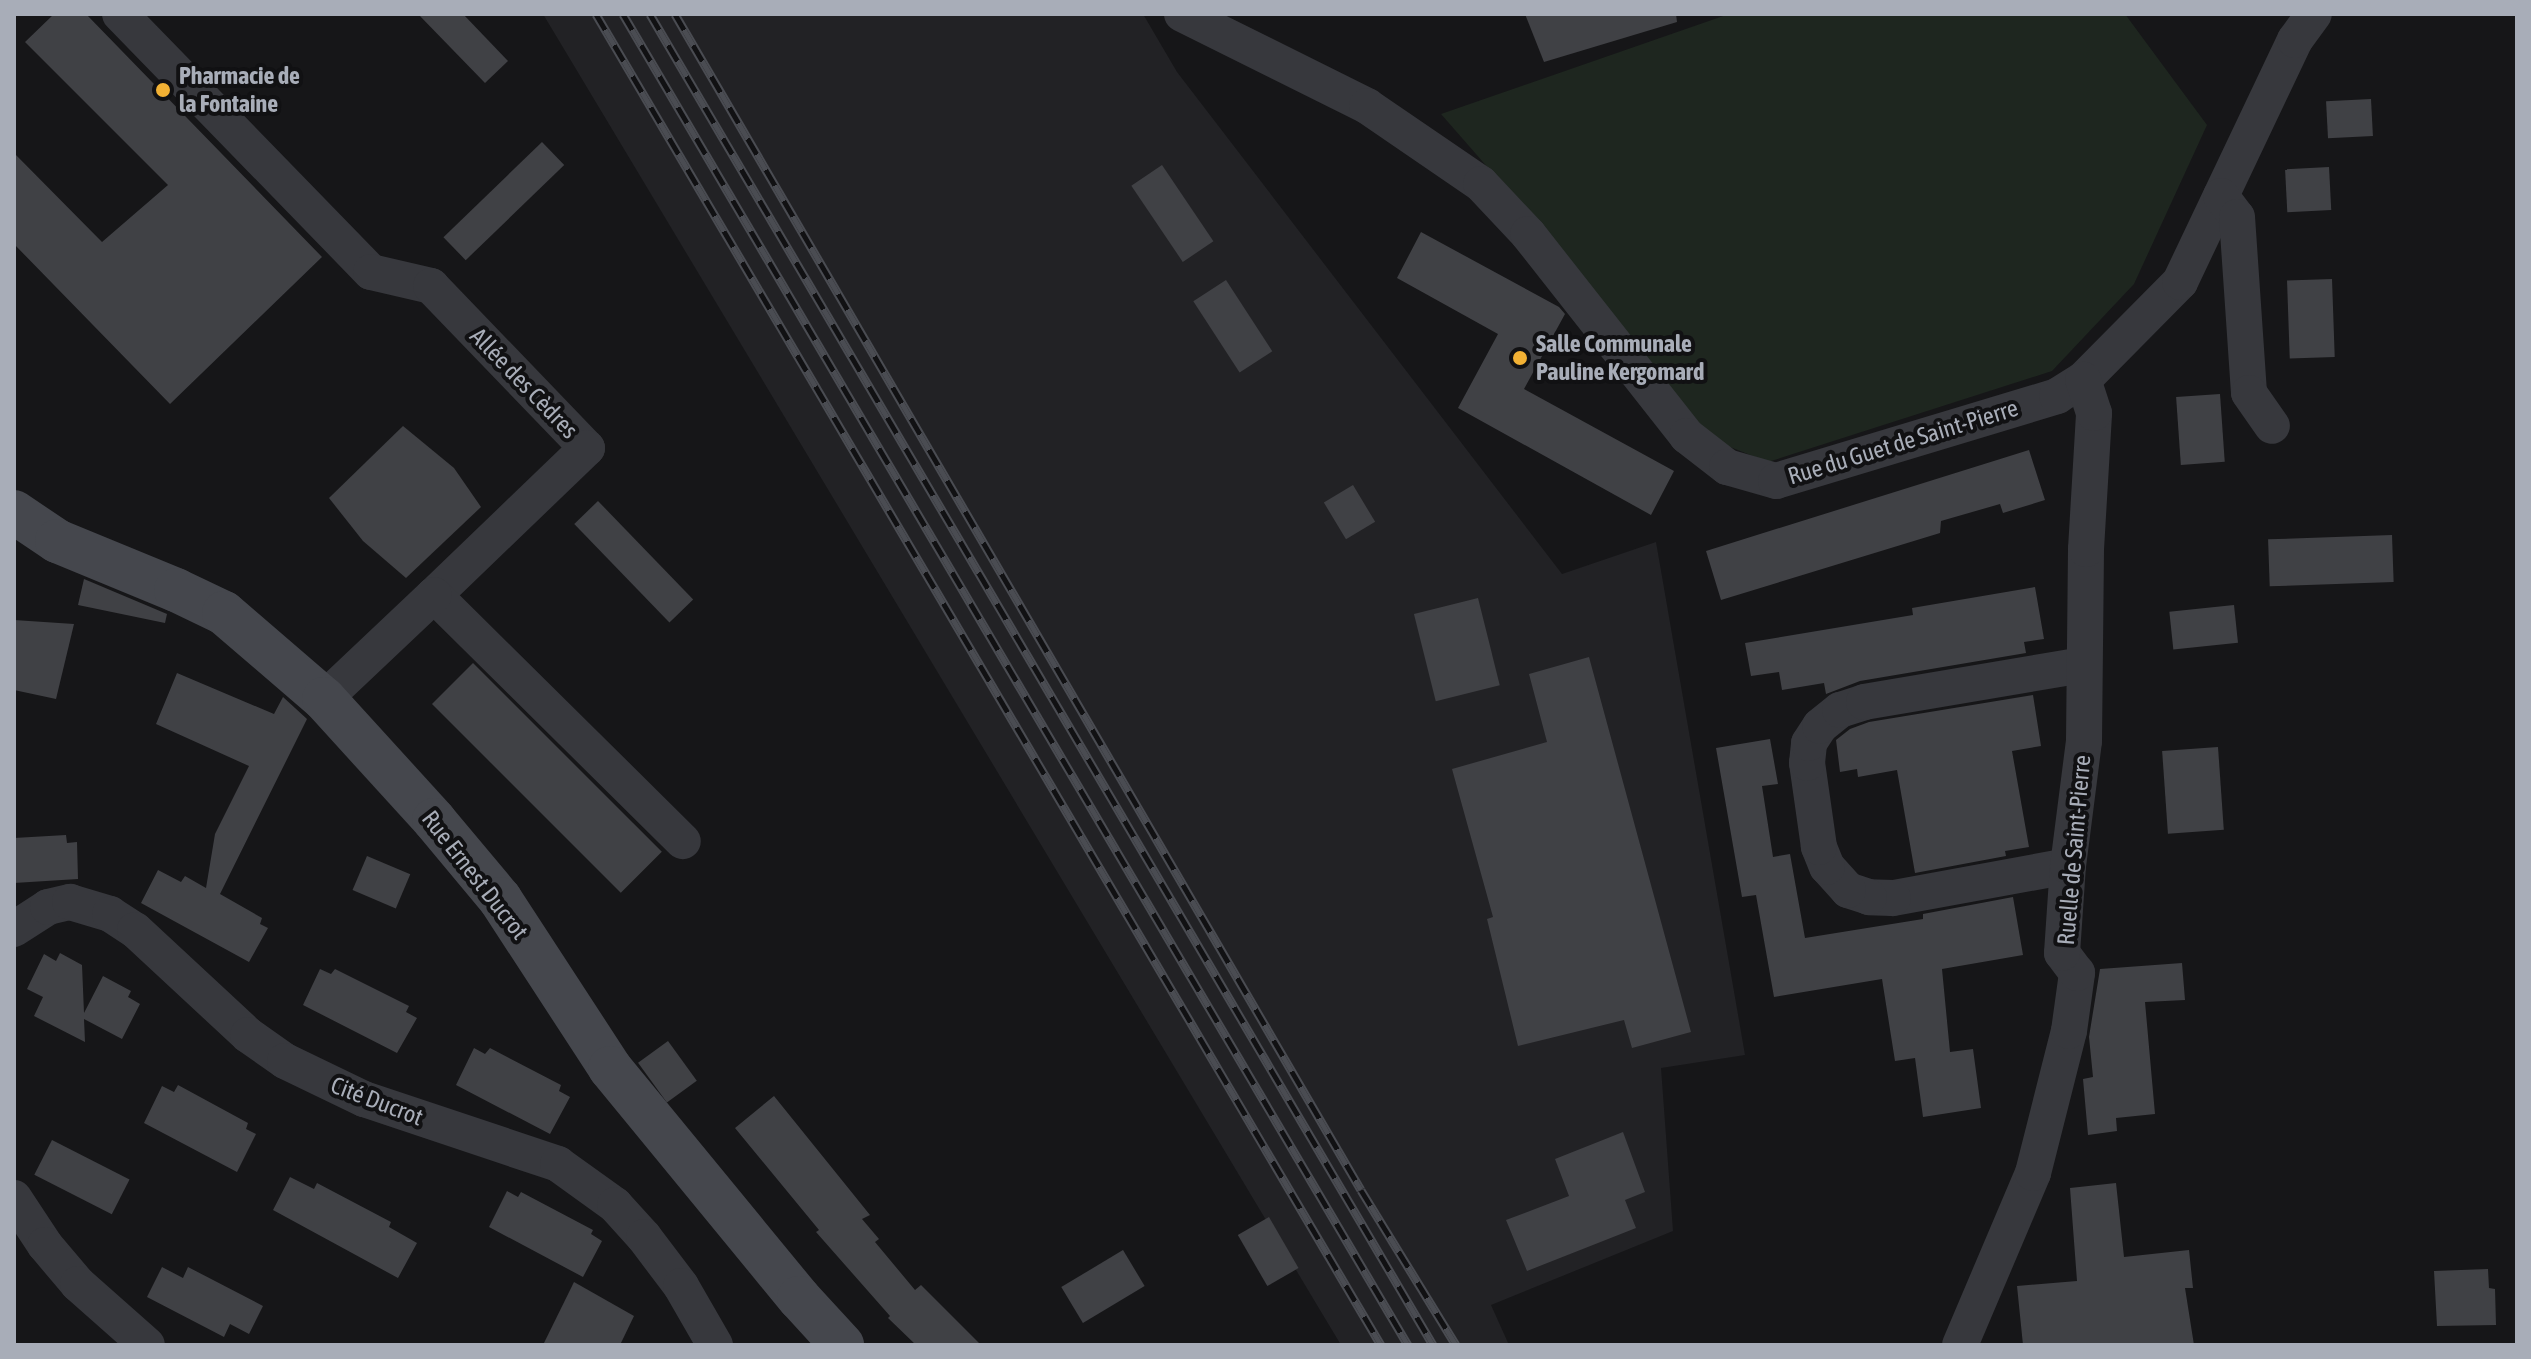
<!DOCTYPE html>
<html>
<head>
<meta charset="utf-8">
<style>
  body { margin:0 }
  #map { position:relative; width:2531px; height:1359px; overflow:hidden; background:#161618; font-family:"Asap Condensed",sans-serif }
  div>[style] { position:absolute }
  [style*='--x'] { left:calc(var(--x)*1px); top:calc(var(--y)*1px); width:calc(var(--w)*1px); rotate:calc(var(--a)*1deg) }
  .built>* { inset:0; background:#222225 }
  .green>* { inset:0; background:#1e261f }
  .building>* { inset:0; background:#404145; transform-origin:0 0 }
  .minor>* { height:36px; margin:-18px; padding:0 18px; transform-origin:18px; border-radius:18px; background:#37383d }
  .secondary>* { height:44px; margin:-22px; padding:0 22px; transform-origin:22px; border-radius:22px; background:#45474d }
  .rail>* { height:9px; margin-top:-4.5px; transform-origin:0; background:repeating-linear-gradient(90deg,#111113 0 18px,#4a4c52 0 36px); box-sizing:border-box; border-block:2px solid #4a4c52 }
  .dots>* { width:22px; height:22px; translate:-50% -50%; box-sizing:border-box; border:4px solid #111113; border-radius:50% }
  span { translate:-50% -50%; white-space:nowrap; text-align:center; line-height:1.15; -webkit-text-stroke:8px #111113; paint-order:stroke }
  .poi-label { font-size:24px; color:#a8adb8; font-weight:700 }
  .left { translate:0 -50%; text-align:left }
  .street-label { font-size:24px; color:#a8adb8 }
  .frame { position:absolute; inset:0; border:16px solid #a8adb8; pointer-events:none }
</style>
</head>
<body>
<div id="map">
  <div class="built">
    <div style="clip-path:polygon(543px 14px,1143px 14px,1177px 72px,1562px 574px,1656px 542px,1745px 1055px,1661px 1068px,1673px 1231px,1491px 1305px,1509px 1345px,1341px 1345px)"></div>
  </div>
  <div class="green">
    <div style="clip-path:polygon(1729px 14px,2125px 14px,2207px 125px,2134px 284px,2052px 371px,1768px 462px,1710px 439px,1524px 209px,1441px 114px)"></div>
  </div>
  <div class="building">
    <div style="clip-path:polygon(54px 14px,86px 14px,322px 257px,170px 404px,14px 244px,14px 153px,102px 242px,168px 185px,25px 42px)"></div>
    <div style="clip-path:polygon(418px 14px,463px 14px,508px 61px,485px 83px)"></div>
    <div style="clip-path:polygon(1525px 14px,1676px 14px,1677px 22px,1544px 62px)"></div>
    <div style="left:2371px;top:99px;width:37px;height:45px;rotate:87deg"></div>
    <div style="left:542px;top:142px;width:32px;height:137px;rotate:46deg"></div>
    <div style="left:1162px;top:165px;width:92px;height:37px;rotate:56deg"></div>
    <div style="left:2329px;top:167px;width:43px;height:44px;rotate:87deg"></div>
    <div style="clip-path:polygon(1421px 232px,1559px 307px,1565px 314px,1524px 389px,1674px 471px,1651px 515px,1458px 408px,1498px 334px,1397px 278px)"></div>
    <div style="left:2332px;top:279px;width:78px;height:45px;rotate:88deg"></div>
    <div style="left:1226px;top:280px;width:85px;height:39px;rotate:57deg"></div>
    <div style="left:2220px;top:394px;width:68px;height:44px;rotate:86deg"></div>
    <div style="clip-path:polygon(403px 426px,454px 468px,481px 507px,406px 578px,363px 541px,329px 498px)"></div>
    <div style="clip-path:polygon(2029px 450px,2045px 500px,2003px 513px,2000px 504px,1941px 521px,1940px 533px,1721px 600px,1706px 551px)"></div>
    <div style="left:1353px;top:485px;width:43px;height:34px;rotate:59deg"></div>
    <div style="left:598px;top:501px;width:137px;height:33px;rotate:46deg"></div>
    <div style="left:2392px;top:535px;width:47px;height:124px;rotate:88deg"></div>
    <div style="clip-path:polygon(84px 579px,167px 614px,165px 623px,78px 605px)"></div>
    <div style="clip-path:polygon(2035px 587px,2044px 639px,2024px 642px,2026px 653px,1860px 681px,1826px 694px,1824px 683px,1782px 690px,1779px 672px,1751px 676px,1745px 643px,1913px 615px,1912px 608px)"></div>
    <div style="left:1478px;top:598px;width:90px;height:66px;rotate:76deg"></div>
    <div style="left:2234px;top:605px;width:38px;height:65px;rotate:84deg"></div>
    <div style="clip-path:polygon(14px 620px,74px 624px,56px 699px,14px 690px)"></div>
    <div style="clip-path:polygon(1589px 657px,1691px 1032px,1632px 1048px,1624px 1020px,1518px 1046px,1487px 919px,1493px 917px,1452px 769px,1547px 742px,1529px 674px)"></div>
    <div style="left:473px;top:663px;width:267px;height:58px;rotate:45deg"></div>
    <div style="clip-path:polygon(177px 673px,274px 714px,283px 697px,307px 719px,220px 894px,262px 918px,260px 924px,268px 928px,249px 962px,141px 903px,158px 870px,181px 882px,185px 876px,206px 888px,215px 834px,249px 766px,156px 724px)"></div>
    <div style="clip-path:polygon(2033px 695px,2041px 746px,2012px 751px,2029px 847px,2005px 851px,2006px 856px,1915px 873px,1897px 770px,1858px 777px,1857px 769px,1840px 772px,1836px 740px,1850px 729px,1869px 722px)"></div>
    <div style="clip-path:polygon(1770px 739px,1778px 784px,1762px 786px,1773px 857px,1790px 854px,1805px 938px,1923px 919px,1923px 914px,2013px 897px,2023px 955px,1942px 969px,1950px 1052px,1973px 1049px,1981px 1108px,1923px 1117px,1915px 1058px,1895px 1061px,1882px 979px,1774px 997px,1756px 895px,1742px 897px,1716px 748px)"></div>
    <div style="left:2218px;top:747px;width:83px;height:56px;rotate:86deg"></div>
    <div style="clip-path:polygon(66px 835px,67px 843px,77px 842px,78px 879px,14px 883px,14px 838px)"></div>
    <div style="left:367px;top:856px;width:47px;height:37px;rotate:23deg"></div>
    <div style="clip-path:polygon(60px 953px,82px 965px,84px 1013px,103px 976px,131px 991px,128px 997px,140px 1004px,122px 1039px,84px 1019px,85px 1042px,34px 1016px,43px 997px,27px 989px,44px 954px,56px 961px)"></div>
    <div style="clip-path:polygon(2182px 963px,2185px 1000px,2145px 1002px,2155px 1114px,2116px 1118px,2117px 1131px,2088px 1135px,2083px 1079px,2093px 1077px,2089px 1037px,2100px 969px)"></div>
    <div style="clip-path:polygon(320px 969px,331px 974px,335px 969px,409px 1006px,406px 1012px,417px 1018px,397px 1053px,303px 1005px)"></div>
    <div style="left:668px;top:1041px;width:49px;height:37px;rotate:54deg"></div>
    <div style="clip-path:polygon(474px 1048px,485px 1054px,490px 1048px,561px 1085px,559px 1091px,570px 1097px,550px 1134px,456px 1085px)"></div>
    <div style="clip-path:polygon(178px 1085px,248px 1123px,246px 1129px,256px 1134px,237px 1172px,144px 1123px,162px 1086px,174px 1092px)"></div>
    <div style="clip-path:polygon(774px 1096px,870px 1215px,862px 1219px,879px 1239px,875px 1242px,915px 1290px,921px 1285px,981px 1345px,916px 1345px,888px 1318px,890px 1316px,816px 1232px,819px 1230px,735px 1128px)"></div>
    <div style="clip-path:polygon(1623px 1132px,1645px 1192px,1625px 1200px,1636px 1228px,1527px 1271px,1506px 1220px,1569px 1196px,1555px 1159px)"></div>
    <div style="left:52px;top:1140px;width:87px;height:39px;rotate:27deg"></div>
    <div style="clip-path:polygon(290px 1177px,314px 1189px,317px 1183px,391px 1222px,389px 1227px,417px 1243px,398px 1278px,273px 1210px)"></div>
    <div style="clip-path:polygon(2116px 1183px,2124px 1257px,2189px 1250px,2193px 1288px,2185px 1288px,2194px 1345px,2023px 1345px,2017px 1286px,2077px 1281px,2070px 1188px)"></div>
    <div style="clip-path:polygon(507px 1191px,518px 1197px,521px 1192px,593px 1230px,591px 1234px,602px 1241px,583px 1277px,489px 1227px)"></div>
    <div style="left:1269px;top:1217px;width:59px;height:36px;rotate:60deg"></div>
    <div style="left:1123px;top:1250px;width:42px;height:72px;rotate:59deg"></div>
    <div style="clip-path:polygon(162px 1267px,183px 1278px,188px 1267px,263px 1306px,249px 1334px,230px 1324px,224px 1337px,147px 1297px)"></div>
    <div style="clip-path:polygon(2488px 1269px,2489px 1288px,2495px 1289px,2496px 1325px,2437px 1326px,2434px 1271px)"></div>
    <div style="clip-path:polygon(574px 1282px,634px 1316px,620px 1345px,543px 1345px)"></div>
  </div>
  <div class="minor">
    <div style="--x:120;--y:14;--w:360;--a:45.8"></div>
    <div style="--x:371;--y:272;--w:62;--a:13.1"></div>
    <div style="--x:431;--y:286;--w:225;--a:46.1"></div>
    <div style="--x:587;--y:448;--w:212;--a:136.1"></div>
    <div style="--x:434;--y:595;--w:350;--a:44.7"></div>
    <div style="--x:1182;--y:14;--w:207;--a:26.4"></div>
    <div style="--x:1367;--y:106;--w:138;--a:34.4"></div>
    <div style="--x:1481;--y:184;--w:69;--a:46.8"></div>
    <div style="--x:1528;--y:234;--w:257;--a:51.8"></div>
    <div style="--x:1687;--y:436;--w:51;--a:37.8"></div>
    <div style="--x:1727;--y:467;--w:51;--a:15.9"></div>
    <div style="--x:1776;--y:481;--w:294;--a:-16.8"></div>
    <div style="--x:2057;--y:396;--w:31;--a:-32"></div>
    <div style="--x:2083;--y:380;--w:138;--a:-45.3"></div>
    <div style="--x:2180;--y:282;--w:268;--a:-64.6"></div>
    <div style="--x:2295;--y:40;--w:32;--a:-54"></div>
    <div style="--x:2221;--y:196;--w:26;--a:53"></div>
    <div style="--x:2237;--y:217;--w:176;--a:86.1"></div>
    <div style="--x:2249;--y:393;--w:40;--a:55.1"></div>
    <div style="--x:324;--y:699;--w:151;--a:-43.4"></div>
    <div style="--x:2068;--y:866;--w:178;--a:169.6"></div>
    <div style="--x:1893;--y:898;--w:24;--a:-178"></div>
    <div style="--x:1869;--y:897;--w:22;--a:-162"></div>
    <div style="--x:1848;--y:890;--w:31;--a:-132"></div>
    <div style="--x:1827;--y:867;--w:22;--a:-112"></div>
    <div style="--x:1819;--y:847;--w:85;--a:-98.1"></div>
    <div style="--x:1807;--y:763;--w:20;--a:-84"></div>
    <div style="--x:1809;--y:743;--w:20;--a:-57"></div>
    <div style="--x:1820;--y:726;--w:26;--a:-39"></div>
    <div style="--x:1840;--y:710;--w:25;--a:-18"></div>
    <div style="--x:1864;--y:702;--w:222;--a:-9.6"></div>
    <div style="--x:14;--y:929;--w:40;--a:-32.9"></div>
    <div style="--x:48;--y:907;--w:23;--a:-13"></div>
    <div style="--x:70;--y:902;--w:42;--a:16.7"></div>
    <div style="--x:110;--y:914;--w:30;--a:33"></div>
    <div style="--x:135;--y:930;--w:154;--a:42.9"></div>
    <div style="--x:248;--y:1035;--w:45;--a:35.1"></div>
    <div style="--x:285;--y:1061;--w:88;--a:25.7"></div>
    <div style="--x:364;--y:1099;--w:205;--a:18.5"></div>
    <div style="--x:558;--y:1164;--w:70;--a:35.7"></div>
    <div style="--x:615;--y:1205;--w:43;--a:47.8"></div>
    <div style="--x:644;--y:1237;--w:61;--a:52.9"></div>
    <div style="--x:681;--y:1286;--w:68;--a:60"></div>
    <div style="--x:14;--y:1198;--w:56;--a:56.6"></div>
    <div style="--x:45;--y:1245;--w:51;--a:49.8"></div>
    <div style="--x:78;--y:1284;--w:92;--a:41.5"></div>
    <div style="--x:1960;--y:1345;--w:187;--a:-67"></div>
    <div style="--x:2033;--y:1173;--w:146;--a:-75.8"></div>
    <div style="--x:2069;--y:1031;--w:59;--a:-82.1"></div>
    <div style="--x:2077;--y:973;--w:25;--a:-127"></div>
    <div style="--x:2062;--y:953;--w:87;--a:-86.1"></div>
    <div style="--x:2068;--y:866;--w:126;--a:-82.7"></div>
    <div style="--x:2084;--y:741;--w:192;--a:-89.4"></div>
    <div style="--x:2086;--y:549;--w:136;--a:-86.6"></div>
    <div style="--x:2094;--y:413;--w:35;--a:-108"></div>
  </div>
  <div class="secondary">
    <div style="--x:14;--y:512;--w:52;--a:34"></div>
    <div style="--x:57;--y:541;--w:129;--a:22.4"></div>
    <div style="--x:176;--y:590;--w:53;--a:25.6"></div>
    <div style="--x:224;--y:613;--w:132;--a:40.7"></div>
    <div style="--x:324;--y:699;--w:164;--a:47.7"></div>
    <div style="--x:434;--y:820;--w:103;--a:50.1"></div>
    <div style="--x:500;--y:899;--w:202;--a:56.9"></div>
    <div style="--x:610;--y:1068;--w:298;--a:50.6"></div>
    <div style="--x:799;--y:1298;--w:64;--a:47.5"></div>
  </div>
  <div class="rail">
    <div style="--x:596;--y:14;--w:1545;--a:59.47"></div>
    <div style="--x:623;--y:14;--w:1545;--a:59.47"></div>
    <div style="--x:650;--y:14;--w:1544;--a:59.53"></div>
    <div style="--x:675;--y:14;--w:1361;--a:59.74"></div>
    <div style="--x:1361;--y:1190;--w:182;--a:58.5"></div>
  </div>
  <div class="dots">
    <div style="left:163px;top:90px;background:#f2b134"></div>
    <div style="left:1520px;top:358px;background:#f2b134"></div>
  </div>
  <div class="poi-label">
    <span class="left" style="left:179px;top:90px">Pharmacie de<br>la Fontaine</span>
    <span class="left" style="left:1536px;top:358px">Salle Communale<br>Pauline Kergomard</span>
  </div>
  <div class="street-label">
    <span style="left:524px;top:383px;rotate:46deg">Allée des Cèdres</span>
    <span style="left:1903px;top:442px;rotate:-17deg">Rue du Guet de Saint-Pierre</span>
    <span style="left:2074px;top:850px;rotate:-85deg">Ruelle de Saint-Pierre</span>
    <span style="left:475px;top:875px;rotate:52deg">Rue Ernest Ducrot</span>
    <span style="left:377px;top:1101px;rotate:21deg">Cité Ducrot</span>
  </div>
  <div class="frame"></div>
</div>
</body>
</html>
